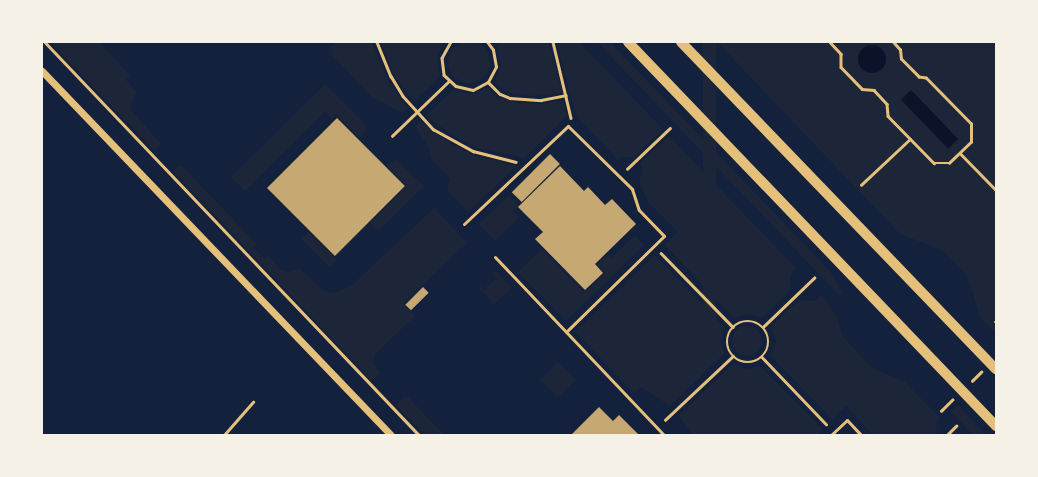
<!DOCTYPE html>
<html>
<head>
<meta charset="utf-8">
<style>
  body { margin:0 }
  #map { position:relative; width:1038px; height:477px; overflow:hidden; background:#14213d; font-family:Barlow,sans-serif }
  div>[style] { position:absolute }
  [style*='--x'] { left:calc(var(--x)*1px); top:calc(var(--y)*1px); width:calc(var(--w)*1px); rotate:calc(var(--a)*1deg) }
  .green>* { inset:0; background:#1d2539; transform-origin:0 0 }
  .round { border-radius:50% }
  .water>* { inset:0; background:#0b132b; transform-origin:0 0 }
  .building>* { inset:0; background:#c6a872; transform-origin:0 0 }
  .path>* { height:2.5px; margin:-1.25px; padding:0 1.25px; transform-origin:1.25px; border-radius:1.25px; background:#e5c07b }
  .path>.ring { margin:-1.25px; padding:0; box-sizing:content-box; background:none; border:2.5px solid #e5c07b; border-radius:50% }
  .service>* { height:3px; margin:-1.5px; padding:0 1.5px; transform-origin:1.5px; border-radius:1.5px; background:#e5c07b }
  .tertiary>* { height:7px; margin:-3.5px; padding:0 3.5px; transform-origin:3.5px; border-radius:3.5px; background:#e5c07b }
  .primary>* { height:10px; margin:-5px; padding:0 5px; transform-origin:5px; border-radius:5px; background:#e5c07b }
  span { translate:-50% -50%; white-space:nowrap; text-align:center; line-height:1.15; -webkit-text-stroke:3.5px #f6f1e7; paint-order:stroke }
  .frame { position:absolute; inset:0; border:43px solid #f6f1e7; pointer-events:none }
</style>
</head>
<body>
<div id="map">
  <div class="green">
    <div class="round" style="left:448px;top:41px;width:42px;height:42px"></div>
    <div style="clip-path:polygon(50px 42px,99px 42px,130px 75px,126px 80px,137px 92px,131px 103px,131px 110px,160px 143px,160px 147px,154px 150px)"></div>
    <div style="clip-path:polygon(337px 42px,372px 42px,387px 79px,407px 108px,402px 113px,371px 96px,331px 54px,331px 47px)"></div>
    <div style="clip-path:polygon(381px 42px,443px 42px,437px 59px,440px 77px,413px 102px,394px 75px)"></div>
    <div style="clip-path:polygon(502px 42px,549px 42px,562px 93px,532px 96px,504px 91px,494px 82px,501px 65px,498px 47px)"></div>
    <div style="clip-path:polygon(557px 42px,579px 42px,663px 129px,634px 157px,623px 157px,618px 160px,576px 116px)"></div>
    <div style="clip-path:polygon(597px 42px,610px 42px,830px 271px,842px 293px,839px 295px)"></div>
    <div style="left:703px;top:42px;width:13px;height:275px"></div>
    <div style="clip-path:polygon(717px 42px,996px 42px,996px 333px,980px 317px,967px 275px,942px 250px,900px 234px)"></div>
    <div style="clip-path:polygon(325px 84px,365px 124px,366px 131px,359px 138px,336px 114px,331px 119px,325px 112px,245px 191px,231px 177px)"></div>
    <div style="clip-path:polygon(488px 88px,497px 98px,520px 103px,541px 104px,563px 100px,567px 116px,524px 158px,475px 147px,455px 137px,426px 116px,453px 90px,470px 94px)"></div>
    <div style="clip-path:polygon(420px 121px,451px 144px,472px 155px,516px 166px,468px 212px,447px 190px,450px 179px,432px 160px,428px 146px,415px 126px)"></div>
    <div style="clip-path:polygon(669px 136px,796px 268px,791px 276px,790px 290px,762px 318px,749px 314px,734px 318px,665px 245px,678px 232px,647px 201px,639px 180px,643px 171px,640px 163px)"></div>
    <div style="clip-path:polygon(396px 159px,424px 186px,378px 231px,370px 223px,407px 186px,386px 165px)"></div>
    <div style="clip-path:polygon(179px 165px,182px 166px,256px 243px,253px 247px,265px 259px,268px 256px,280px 269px,288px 272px,299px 268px,324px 291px,334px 293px,351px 286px,434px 208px,467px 243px,403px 304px,415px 316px,375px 354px,373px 363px,381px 373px,372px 381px,173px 171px)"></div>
    <div style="clip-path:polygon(509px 195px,518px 205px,512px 211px,519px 218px,495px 241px,479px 224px)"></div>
    <div style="left:309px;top:232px;width:40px;height:10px;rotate:45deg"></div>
    <div style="clip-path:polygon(635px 235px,644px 245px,566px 321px,518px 272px,542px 249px,584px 293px,605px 273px,597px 265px,608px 254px,612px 258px)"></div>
    <div style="clip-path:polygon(655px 255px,725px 328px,721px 340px,724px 354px,670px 406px,641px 387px,634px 393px,575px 332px)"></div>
    <div style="clip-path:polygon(496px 271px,512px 288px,494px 304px,478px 287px,480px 286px,484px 290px,497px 278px,493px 273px)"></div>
    <div style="clip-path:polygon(822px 295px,836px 315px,843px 337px,872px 368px,904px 381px,940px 418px,937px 423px,936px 435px,873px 435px,846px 406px,832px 419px,771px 356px,776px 342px,771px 326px,799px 300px,814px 301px)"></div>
    <div class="round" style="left:732px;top:326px;width:30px;height:30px"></div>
    <div style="left:558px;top:362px;width:25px;height:25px;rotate:45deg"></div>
    <div style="clip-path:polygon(733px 364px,747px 369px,760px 366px,822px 429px,816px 435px,692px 435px,679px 415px)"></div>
    <div style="clip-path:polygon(405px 396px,408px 397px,444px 435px,425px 435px,396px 405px)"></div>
    <div style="clip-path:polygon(958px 405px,986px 435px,973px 435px,951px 412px)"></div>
  </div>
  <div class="water">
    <div class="round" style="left:858px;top:45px;width:28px;height:28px"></div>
    <div style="left:911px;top:90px;width:68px;height:14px;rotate:46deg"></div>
  </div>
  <div class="building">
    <div style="left:337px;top:118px;width:96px;height:99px;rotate:45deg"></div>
    <div style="left:550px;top:154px;width:14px;height:54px;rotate:45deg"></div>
    <div style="clip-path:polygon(560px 166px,584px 191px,588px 187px,605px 205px,612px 199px,636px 224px,595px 264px,603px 273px,585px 290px,535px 239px,543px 232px,518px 207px)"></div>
    <div style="left:423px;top:287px;width:8px;height:25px;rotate:45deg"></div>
    <div style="clip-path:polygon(599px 407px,613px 421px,619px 415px,639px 435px,571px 435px)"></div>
  </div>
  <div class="path">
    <div style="--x:45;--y:42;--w:543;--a:46.42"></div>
    <div style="--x:377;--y:42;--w:37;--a:68"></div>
    <div style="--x:391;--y:76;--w:23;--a:59"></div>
    <div style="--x:403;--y:96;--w:45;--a:47.7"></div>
    <div style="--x:433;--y:129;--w:46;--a:28.8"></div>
    <div style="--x:473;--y:151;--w:44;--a:14.3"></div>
    <div style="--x:451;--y:42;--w:18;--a:119"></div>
    <div style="--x:442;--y:58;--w:17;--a:83"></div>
    <div style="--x:444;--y:75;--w:16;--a:43"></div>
    <div style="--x:456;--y:86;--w:17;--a:13"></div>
    <div style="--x:473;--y:90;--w:17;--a:-28"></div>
    <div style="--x:488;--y:82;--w:17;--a:-62"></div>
    <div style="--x:496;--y:67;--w:17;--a:-100"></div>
    <div style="--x:493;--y:50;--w:10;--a:-127"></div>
    <div style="--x:553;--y:42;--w:78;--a:76.7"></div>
    <div style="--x:830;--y:42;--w:16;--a:47"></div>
    <div style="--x:841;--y:54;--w:13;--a:90"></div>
    <div style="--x:841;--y:67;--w:30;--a:46"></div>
    <div style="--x:862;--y:89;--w:12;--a:5"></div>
    <div style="--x:874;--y:90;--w:19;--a:47"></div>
    <div style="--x:887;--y:104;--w:12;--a:85"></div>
    <div style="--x:888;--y:116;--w:66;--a:45.6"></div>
    <div style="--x:934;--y:163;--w:15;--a:0"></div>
    <div style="--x:949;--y:163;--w:30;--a:-44"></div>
    <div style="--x:971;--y:142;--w:18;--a:-90"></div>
    <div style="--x:971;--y:124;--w:64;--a:-134.4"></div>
    <div style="--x:926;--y:78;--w:7;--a:-172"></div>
    <div style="--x:919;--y:77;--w:25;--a:-135"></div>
    <div style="--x:901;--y:59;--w:9;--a:-96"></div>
    <div style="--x:900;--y:50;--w:11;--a:-131"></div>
    <div style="--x:488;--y:82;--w:17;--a:45"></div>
    <div style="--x:500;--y:94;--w:11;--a:22"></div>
    <div style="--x:510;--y:98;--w:31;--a:4"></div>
    <div style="--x:541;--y:100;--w:25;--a:-11"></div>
    <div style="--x:392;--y:136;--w:79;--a:-44"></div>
    <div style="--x:960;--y:153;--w:52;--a:45.8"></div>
    <div style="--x:627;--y:169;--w:59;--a:-43.6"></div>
    <div style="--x:861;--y:185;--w:67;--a:-43.2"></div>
    <div style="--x:661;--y:253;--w:103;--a:45.8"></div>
    <div class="ring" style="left:727px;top:321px;width:39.5px;height:39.5px"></div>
    <div style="--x:995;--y:322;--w:1;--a:0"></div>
    <div style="--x:763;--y:327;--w:71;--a:-43.9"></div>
    <div style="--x:762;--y:357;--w:93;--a:46.3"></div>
    <div style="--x:972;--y:381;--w:13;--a:-45"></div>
    <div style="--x:941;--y:411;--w:16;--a:-45"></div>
    <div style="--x:665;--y:420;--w:93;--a:-43.3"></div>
    <div style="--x:224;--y:435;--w:44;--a:-48.7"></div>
    <div style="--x:947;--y:435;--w:13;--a:-45"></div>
  </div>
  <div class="service">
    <div style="--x:464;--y:224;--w:143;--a:-43.3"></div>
    <div style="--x:568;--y:126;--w:90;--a:44.5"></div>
    <div style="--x:632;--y:189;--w:22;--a:72"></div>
    <div style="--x:639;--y:210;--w:36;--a:46"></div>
    <div style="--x:664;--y:236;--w:137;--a:135.6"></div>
    <div style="--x:495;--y:257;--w:245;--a:46.5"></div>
    <div style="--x:831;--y:435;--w:22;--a:-43"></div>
    <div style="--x:847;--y:420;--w:21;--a:47"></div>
  </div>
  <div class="tertiary">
    <div style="--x:42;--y:71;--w:504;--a:46.21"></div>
  </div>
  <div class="primary">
    <div style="--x:628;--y:42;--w:532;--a:46.22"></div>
    <div style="--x:681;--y:42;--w:454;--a:46.1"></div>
  </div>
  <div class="frame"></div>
</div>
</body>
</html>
